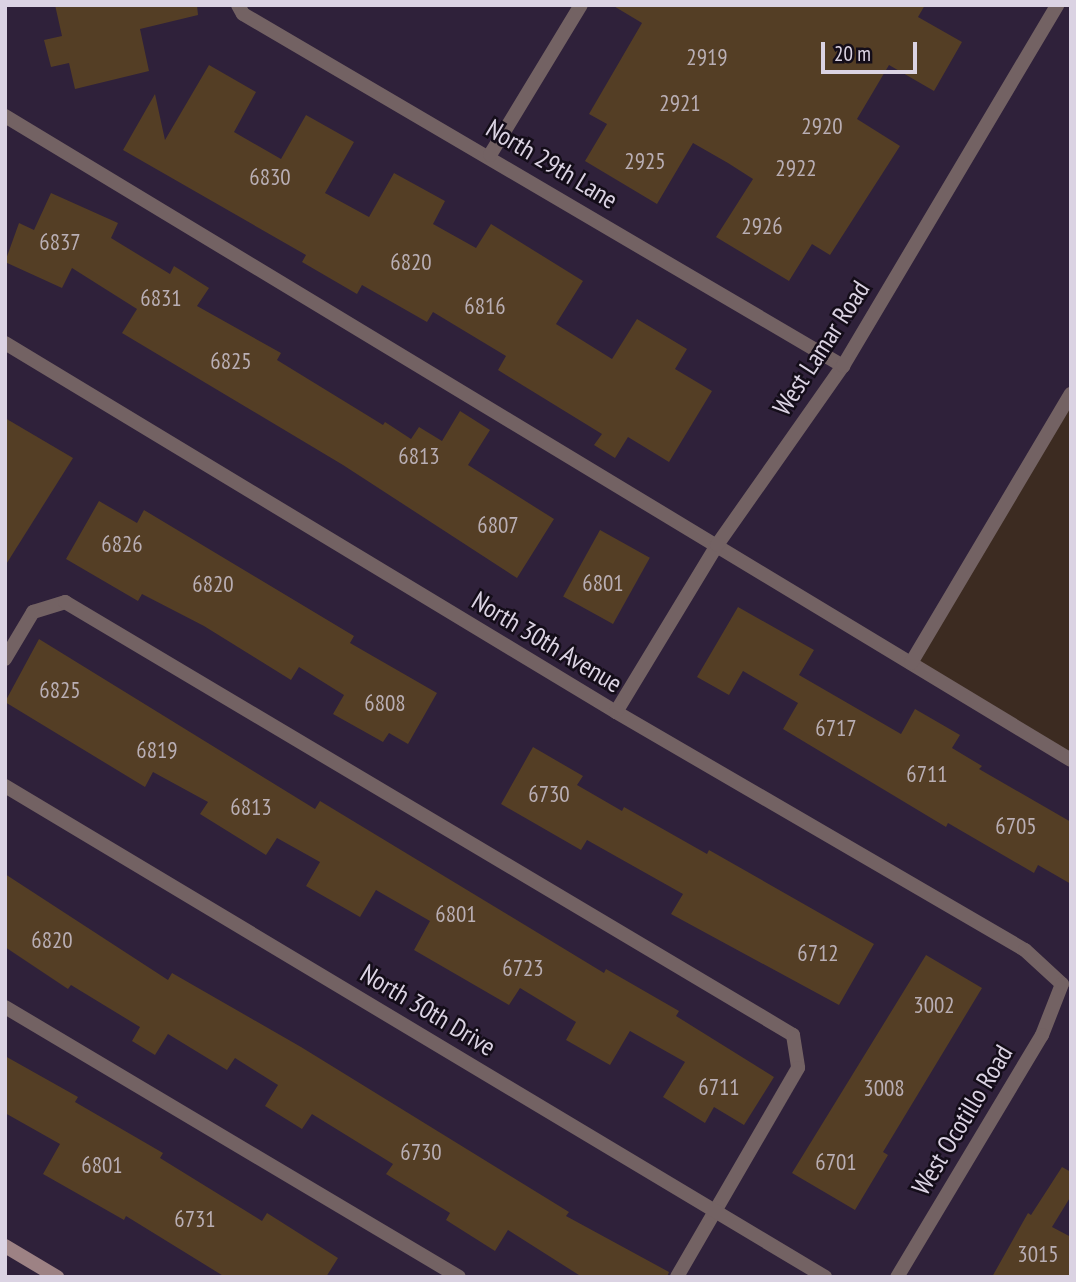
<!DOCTYPE html>
<html>
<head>
<meta charset="utf-8">
<style>
  body { margin:0 }
  #map { position:relative; width:1076px; height:1282px; overflow:hidden; background:#2f213a; font-family:"PT Sans Narrow",sans-serif }
  div>[style] { position:absolute }
  [style*='--x'] { left:calc(var(--x)*1px); top:calc(var(--y)*1px); width:calc(var(--w)*1px); rotate:calc(var(--a)*1deg) }
  .industrial>* { inset:0; background:#3c2b21 }
  .building>* { inset:0; background:#543e25; transform-origin:0 0 }
  .lane>* { height:14px; margin:-7px; padding:0 7px; transform-origin:7px; border-radius:7px; background:#736263 }
  .street>* { height:14px; margin:-7px; padding:0 7px; transform-origin:7px; border-radius:7px; background:#736263 }
  .secondary>* { height:14px; margin:-7px; padding:0 7px; transform-origin:7px; border-radius:7px; background:#9d8284 }
  span { translate:-50% -50%; white-space:nowrap; text-align:center; line-height:1.15; -webkit-text-stroke:5px #140d19; paint-order:stroke }
  .number-label { font-size:23px; color:#b9aeb4 }
  .number-label span { -webkit-text-stroke-width:0 }
  .street-label { font-size:26px; color:#dbd3e3 }
  .frame { position:absolute; inset:0; border:7px solid #dbd3e3; pointer-events:none }
  .scale { position:absolute; left:821px; top:42px; width:96px; height:32px; box-sizing:border-box; border:4px solid #dbd3e3; border-top:0; padding-left:9px; font-size:21px; line-height:24px; white-space:nowrap; color:#dbd3e3; -webkit-text-stroke:5px #140d19; paint-order:stroke }
</style>
</head>
<body>
<div id="map">
  <div class="industrial">
    <div style="clip-path:polygon(1071px 394px,1071px 760px,911px 663px)"></div>
  </div>
  <div class="building">
    <div style="clip-path:polygon(55px 5px,197px 5px,198px 15px,140px 29px,149px 71px,75px 89px,69px 63px,51px 67px,44px 40px,62px 36px)"></div>
    <div style="clip-path:polygon(612px 5px,925px 5px,918px 17px,962px 42px,934px 91px,889px 65px,857px 119px,900px 146px,830px 255px,812px 244px,789px 281px,716px 237px,753px 179px,728px 163px,693px 143px,657px 204px,585px 161px,607px 124px,589px 114px,642px 23px)"></div>
    <div style="clip-path:polygon(209px 65px,256px 92px,234px 132px,281px 159px,306px 115px,354px 142px,325px 193px,369px 217px,394px 173px,445px 201px,433px 224px,476px 248px,491px 224px,583px 281px,556px 324px,612px 359px,637px 319px,687px 349px,675px 369px,712px 391px,669px 462px,628px 437px,615px 458px,594px 445px,602px 434px,498px 370px,506px 356px,433px 312px,427px 322px,362px 285px,357px 294px,302px 262px,306px 255px,123px 150px,155px 94px,165px 140px)"></div>
    <div style="clip-path:polygon(51px 193px,118px 223px,111px 238px,170px 274px,174px 266px,209px 288px,197px 306px,281px 353px,277px 360px,383px 425px,385px 422px,411px 439px,419px 427px,442px 441px,460px 411px,490px 430px,468px 465px,554px 519px,517px 578px,343px 465px,122px 333px,137px 309px,72px 268px,62px 288px,5px 262px,19px 223px,34px 230px)"></div>
    <div style="clip-path:polygon(5px 418px,73px 458px,5px 566px)"></div>
    <div style="clip-path:polygon(99px 501px,137px 523px,144px 510px,354px 636px,350px 643px,437px 693px,408px 744px,389px 733px,383px 742px,333px 714px,344px 695px,299px 667px,291px 680px,204px 626px,142px 594px,138px 601px,66px 559px)"></div>
    <div style="left:600px;top:530px;width:57px;height:76px;rotate:29deg"></div>
    <div style="clip-path:polygon(738px 607px,814px 650px,799px 675px,901px 734px,915px 709px,960px 735px,952px 748px,982px 766px,979px 769px,1071px 822px,1071px 884px,1038px 865px,1034px 873px,948px 823px,946px 827px,783px 729px,798px 703px,743px 671px,729px 695px,697px 677px)"></div>
    <div style="clip-path:polygon(39px 639px,315px 809px,320px 801px,604px 973px,606px 969px,679px 1011px,676px 1016px,774px 1077px,744px 1125px,714px 1107px,705px 1123px,663px 1097px,685px 1062px,630px 1031px,610px 1065px,566px 1040px,576px 1022px,520px 988px,509px 1005px,414px 950px,430px 921px,376px 890px,360px 917px,306px 886px,320px 862px,277px 838px,266px 855px,200px 814px,208px 802px,153px 772px,145px 787px,5px 702px)"></div>
    <div style="clip-path:polygon(533px 747px,583px 776px,577px 785px,622px 811px,624px 807px,707px 854px,709px 850px,874px 944px,839px 1005px,671px 914px,683px 894px,587px 840px,581px 850px,501px 804px)"></div>
    <div style="clip-path:polygon(5px 874px,168px 980px,172px 973px,301px 1047px,569px 1212px,566px 1216px,669px 1272px,667px 1277px,582px 1277px,508px 1230px,495px 1251px,446px 1220px,450px 1213px,386px 1174px,393px 1164px,312px 1114px,302px 1129px,265px 1106px,278px 1085px,235px 1058px,227px 1070px,168px 1034px,155px 1055px,132px 1041px,140px 1027px,71px 985px,68px 989px,5px 947px)"></div>
    <div style="clip-path:polygon(926px 955px,982px 988px,883px 1152px,888px 1155px,855px 1210px,792px 1173px)"></div>
    <div style="clip-path:polygon(5px 1056px,78px 1097px,75px 1102px,163px 1153px,160px 1158px,262px 1221px,267px 1213px,338px 1258px,326px 1277px,225px 1277px,126px 1216px,124px 1220px,43px 1174px,60px 1144px,5px 1113px)"></div>
    <div style="clip-path:polygon(1062px 1167px,1071px 1172px,1071px 1196px,1052px 1227px,1071px 1237px,1071px 1277px,992px 1277px,1028px 1213px,1031px 1215px)"></div>
  </div>
  <div class="lane">
    <div style="--x:5;--y:116;--w:1245;--a:31.14"></div>
    <div style="--x:5;--y:659;--w:55;--a:-59.2"></div>
    <div style="--x:33;--y:612;--w:34;--a:-17"></div>
    <div style="--x:65;--y:602;--w:847;--a:30.74"></div>
    <div style="--x:793;--y:1035;--w:33;--a:81"></div>
    <div style="--x:798;--y:1068;--w:241;--a:120.1"></div>
    <div style="--x:911;--y:663;--w:313;--a:-59.3"></div>
    <div style="--x:5;--y:1007;--w:528;--a:30.74"></div>
  </div>
  <div class="street">
    <div style="--x:238;--y:5;--w:10;--a:61"></div>
    <div style="--x:243;--y:14;--w:696;--a:30.4"></div>
    <div style="--x:490;--y:155;--w:175;--a:-58.8"></div>
    <div style="--x:5;--y:343;--w:714;--a:31.13"></div>
    <div style="--x:616;--y:712;--w:473;--a:30.2"></div>
    <div style="--x:1025;--y:950;--w:50;--a:42.6"></div>
    <div style="--x:1062;--y:984;--w:55;--a:111.4"></div>
    <div style="--x:1042;--y:1035;--w:282;--a:120.9"></div>
    <div style="--x:616;--y:712;--w:195;--a:-58.8"></div>
    <div style="--x:717;--y:545;--w:219;--a:-54.9"></div>
    <div style="--x:843;--y:366;--w:420;--a:-59.3"></div>
    <div style="--x:5;--y:786;--w:956;--a:30.91"></div>
  </div>
  <div class="secondary">
    <div style="--x:5;--y:1246;--w:61;--a:30.8"></div>
  </div>
  <div class="number-label">
    <span style="left:707px;top:57px">2919</span>
    <span style="left:680px;top:103px">2921</span>
    <span style="left:822px;top:126px">2920</span>
    <span style="left:645px;top:161px">2925</span>
    <span style="left:796px;top:168px">2922</span>
    <span style="left:270px;top:177px">6830</span>
    <span style="left:762px;top:226px">2926</span>
    <span style="left:60px;top:242px">6837</span>
    <span style="left:411px;top:262px">6820</span>
    <span style="left:161px;top:298px">6831</span>
    <span style="left:485px;top:306px">6816</span>
    <span style="left:231px;top:361px">6825</span>
    <span style="left:419px;top:456px">6813</span>
    <span style="left:498px;top:525px">6807</span>
    <span style="left:122px;top:544px">6826</span>
    <span style="left:603px;top:583px">6801</span>
    <span style="left:213px;top:584px">6820</span>
    <span style="left:60px;top:690px">6825</span>
    <span style="left:385px;top:703px">6808</span>
    <span style="left:836px;top:728px">6717</span>
    <span style="left:157px;top:750px">6819</span>
    <span style="left:927px;top:774px">6711</span>
    <span style="left:549px;top:794px">6730</span>
    <span style="left:251px;top:807px">6813</span>
    <span style="left:1016px;top:826px">6705</span>
    <span style="left:456px;top:914px">6801</span>
    <span style="left:52px;top:940px">6820</span>
    <span style="left:818px;top:953px">6712</span>
    <span style="left:523px;top:968px">6723</span>
    <span style="left:934px;top:1005px">3002</span>
    <span style="left:719px;top:1087px">6711</span>
    <span style="left:884px;top:1088px">3008</span>
    <span style="left:421px;top:1152px">6730</span>
    <span style="left:836px;top:1162px">6701</span>
    <span style="left:102px;top:1165px">6801</span>
    <span style="left:195px;top:1219px">6731</span>
    <span style="left:1038px;top:1254px">3015</span>
  </div>
  <div class="street-label">
    <span style="left:552px;top:164px;rotate:31deg">North 29th Lane</span>
    <span style="left:821px;top:348px;rotate:-57deg">West Lamar Road</span>
    <span style="left:547px;top:642px;rotate:31deg">North 30th Avenue</span>
    <span style="left:428px;top:1010px;rotate:31deg">North 30th Drive</span>
    <span style="left:962px;top:1120px;rotate:-59deg">West Ocotillo Road</span>
  </div>
  <div class="frame"></div>
  <div class="scale">20 m</div>
</div>
</body>
</html>
